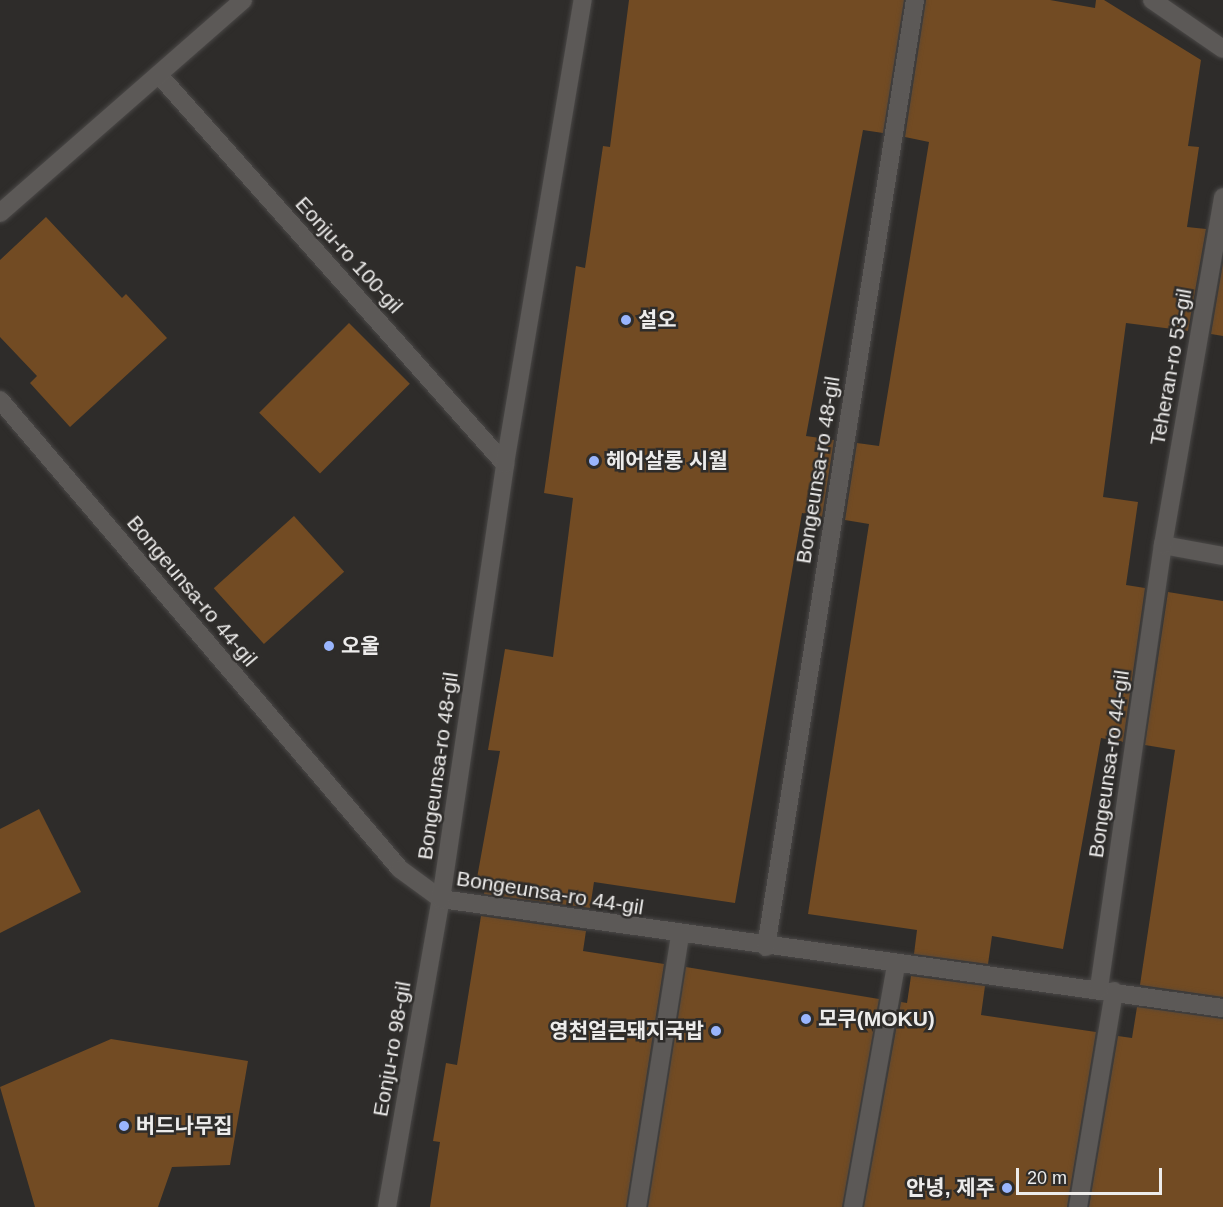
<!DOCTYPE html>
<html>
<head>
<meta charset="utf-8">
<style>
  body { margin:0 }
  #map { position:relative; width:1223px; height:1207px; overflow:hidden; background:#2e2c2a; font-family:Helvetica,"Noto Sans KR",sans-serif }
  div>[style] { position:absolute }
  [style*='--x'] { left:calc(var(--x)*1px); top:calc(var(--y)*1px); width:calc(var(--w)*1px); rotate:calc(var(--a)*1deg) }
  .building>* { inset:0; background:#724b23; transform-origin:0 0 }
  .roads { filter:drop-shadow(0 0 2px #4a4847) drop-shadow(0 0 2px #4a4847) }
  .lane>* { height:18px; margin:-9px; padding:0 9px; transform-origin:9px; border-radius:9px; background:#5c5957 }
  .street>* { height:18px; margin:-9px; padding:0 9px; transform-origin:9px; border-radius:9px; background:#5c5957 }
  .dots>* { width:16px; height:16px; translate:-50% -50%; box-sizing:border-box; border:3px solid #2e2c2a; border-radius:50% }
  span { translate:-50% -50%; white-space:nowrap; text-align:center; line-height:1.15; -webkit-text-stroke:5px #2e2c2a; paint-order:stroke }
  .street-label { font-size:21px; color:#edeceb }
  .poi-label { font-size:21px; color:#edeceb; font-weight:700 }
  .left { translate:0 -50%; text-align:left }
  .right { translate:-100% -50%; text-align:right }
  .scale { position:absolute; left:1016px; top:1168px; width:146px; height:27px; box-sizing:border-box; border:3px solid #edeceb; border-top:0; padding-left:8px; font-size:18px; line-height:21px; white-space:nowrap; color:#edeceb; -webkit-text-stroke:4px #2e2c2a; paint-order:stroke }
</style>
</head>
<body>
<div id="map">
  <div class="building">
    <div style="clip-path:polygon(629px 0,904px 0,883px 133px,863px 130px,806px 436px,834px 440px,822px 517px,802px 513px,735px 903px,594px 882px,590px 908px,484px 894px,487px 879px,477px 878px,500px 751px,488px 750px,505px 649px,553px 657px,573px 498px,544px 493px,576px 266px,585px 268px,603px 146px,610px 147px)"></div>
    <div style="clip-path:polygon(926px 0,1050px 0,1095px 8px,1096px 0,1104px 0,1201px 60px,1188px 146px,1199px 147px,1187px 227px,1206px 229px,1188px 331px,1126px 323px,1103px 497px,1138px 502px,1126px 585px,1145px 588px,1123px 742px,1101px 738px,1063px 949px,992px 936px,988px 964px,914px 954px,917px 930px,808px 914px,869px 524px,845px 520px,857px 443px,879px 446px,929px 142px,905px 137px)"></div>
    <div style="clip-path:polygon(46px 217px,122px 298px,126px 294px,167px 338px,70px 427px,30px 383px,37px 376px,0 337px,0 260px)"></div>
    <div style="clip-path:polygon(1223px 263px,1223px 336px,1211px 334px)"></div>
    <div style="left:349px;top:323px;width:86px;height:127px;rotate:45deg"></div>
    <div style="left:294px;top:516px;width:75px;height:108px;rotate:48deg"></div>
    <div style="clip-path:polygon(1168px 592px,1223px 601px,1223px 997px,1140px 985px,1175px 750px,1145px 745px)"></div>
    <div style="clip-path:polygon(39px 809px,81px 892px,0 933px,0 829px)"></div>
    <div style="clip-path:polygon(481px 916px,586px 931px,583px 951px,664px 964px,626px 1207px,430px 1207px,440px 1142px,433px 1141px,446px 1063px,457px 1065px)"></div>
    <div style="clip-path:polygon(686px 967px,879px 999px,842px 1207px,648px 1207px)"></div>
    <div style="clip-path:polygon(911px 976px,985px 986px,981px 1015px,1096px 1032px,1067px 1207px,864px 1207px,901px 1002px,907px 1003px)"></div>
    <div style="clip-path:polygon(1137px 1007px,1223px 1019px,1223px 1207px,1089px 1207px,1118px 1036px,1132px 1038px)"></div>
    <div style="clip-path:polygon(111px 1039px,248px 1061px,230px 1165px,172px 1167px,158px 1207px,35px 1207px,0 1087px)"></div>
  </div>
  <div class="roads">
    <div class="lane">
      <div style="--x:159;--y:75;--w:521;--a:48.35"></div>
      <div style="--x:0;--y:213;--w:323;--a:-41.2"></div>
      <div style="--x:387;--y:1207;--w:313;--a:-80.1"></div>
      <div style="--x:637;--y:1207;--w:275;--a:-81"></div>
      <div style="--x:853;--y:1207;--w:246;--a:-79.9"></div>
      <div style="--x:1078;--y:1207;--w:219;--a:-80.5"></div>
    </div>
    <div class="street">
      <div style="--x:1152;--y:0;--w:86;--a:34.6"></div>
      <div style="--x:0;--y:400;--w:616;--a:49.54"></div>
      <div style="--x:400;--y:869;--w:51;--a:36.2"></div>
      <div style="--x:441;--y:899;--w:790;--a:7.94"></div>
      <div style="--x:1163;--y:545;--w:61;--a:10.4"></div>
      <div style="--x:441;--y:899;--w:440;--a:-81.6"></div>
      <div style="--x:505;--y:464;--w:471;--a:-80.5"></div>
      <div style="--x:766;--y:947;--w:959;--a:-81.06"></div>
      <div style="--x:1099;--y:988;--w:448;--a:-81.8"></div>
      <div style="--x:1163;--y:545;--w:353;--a:-80.2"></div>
    </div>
  </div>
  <div class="dots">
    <div style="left:626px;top:320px;background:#99b5fd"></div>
    <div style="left:594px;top:461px;background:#99b5fd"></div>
    <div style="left:329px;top:646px;background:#99b5fd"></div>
    <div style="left:806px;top:1019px;background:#99b5fd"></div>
    <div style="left:716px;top:1031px;background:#99b5fd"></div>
    <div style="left:124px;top:1126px;background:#99b5fd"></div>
    <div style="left:1007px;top:1188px;background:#99b5fd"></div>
  </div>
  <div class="street-label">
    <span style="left:349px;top:255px;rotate:48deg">Eonju-ro 100-gil</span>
    <span style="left:1171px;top:367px;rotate:-80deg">Teheran-ro 53-gil</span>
    <span style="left:818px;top:470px;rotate:-81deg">Bongeunsa-ro 48-gil</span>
    <span style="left:192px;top:591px;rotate:50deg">Bongeunsa-ro 44-gil</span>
    <span style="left:1109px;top:764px;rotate:-82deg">Bongeunsa-ro 44-gil</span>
    <span style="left:438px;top:766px;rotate:-82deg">Bongeunsa-ro 48-gil</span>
    <span style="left:550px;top:893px;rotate:9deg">Bongeunsa-ro 44-gil</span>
    <span style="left:392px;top:1049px;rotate:-80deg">Eonju-ro 98-gil</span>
  </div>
  <div class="poi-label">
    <span class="left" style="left:638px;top:320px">설오</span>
    <span class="left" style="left:606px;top:461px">헤어살롱 시월</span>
    <span class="left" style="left:341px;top:646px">오울</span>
    <span class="left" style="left:818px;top:1019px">모쿠(MOKU)</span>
    <span class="right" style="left:704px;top:1031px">영천얼큰돼지국밥</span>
    <span class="left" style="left:136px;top:1126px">버드나무집</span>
    <span class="right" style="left:995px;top:1188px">안녕, 제주</span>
  </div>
  <div class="scale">20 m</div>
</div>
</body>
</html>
